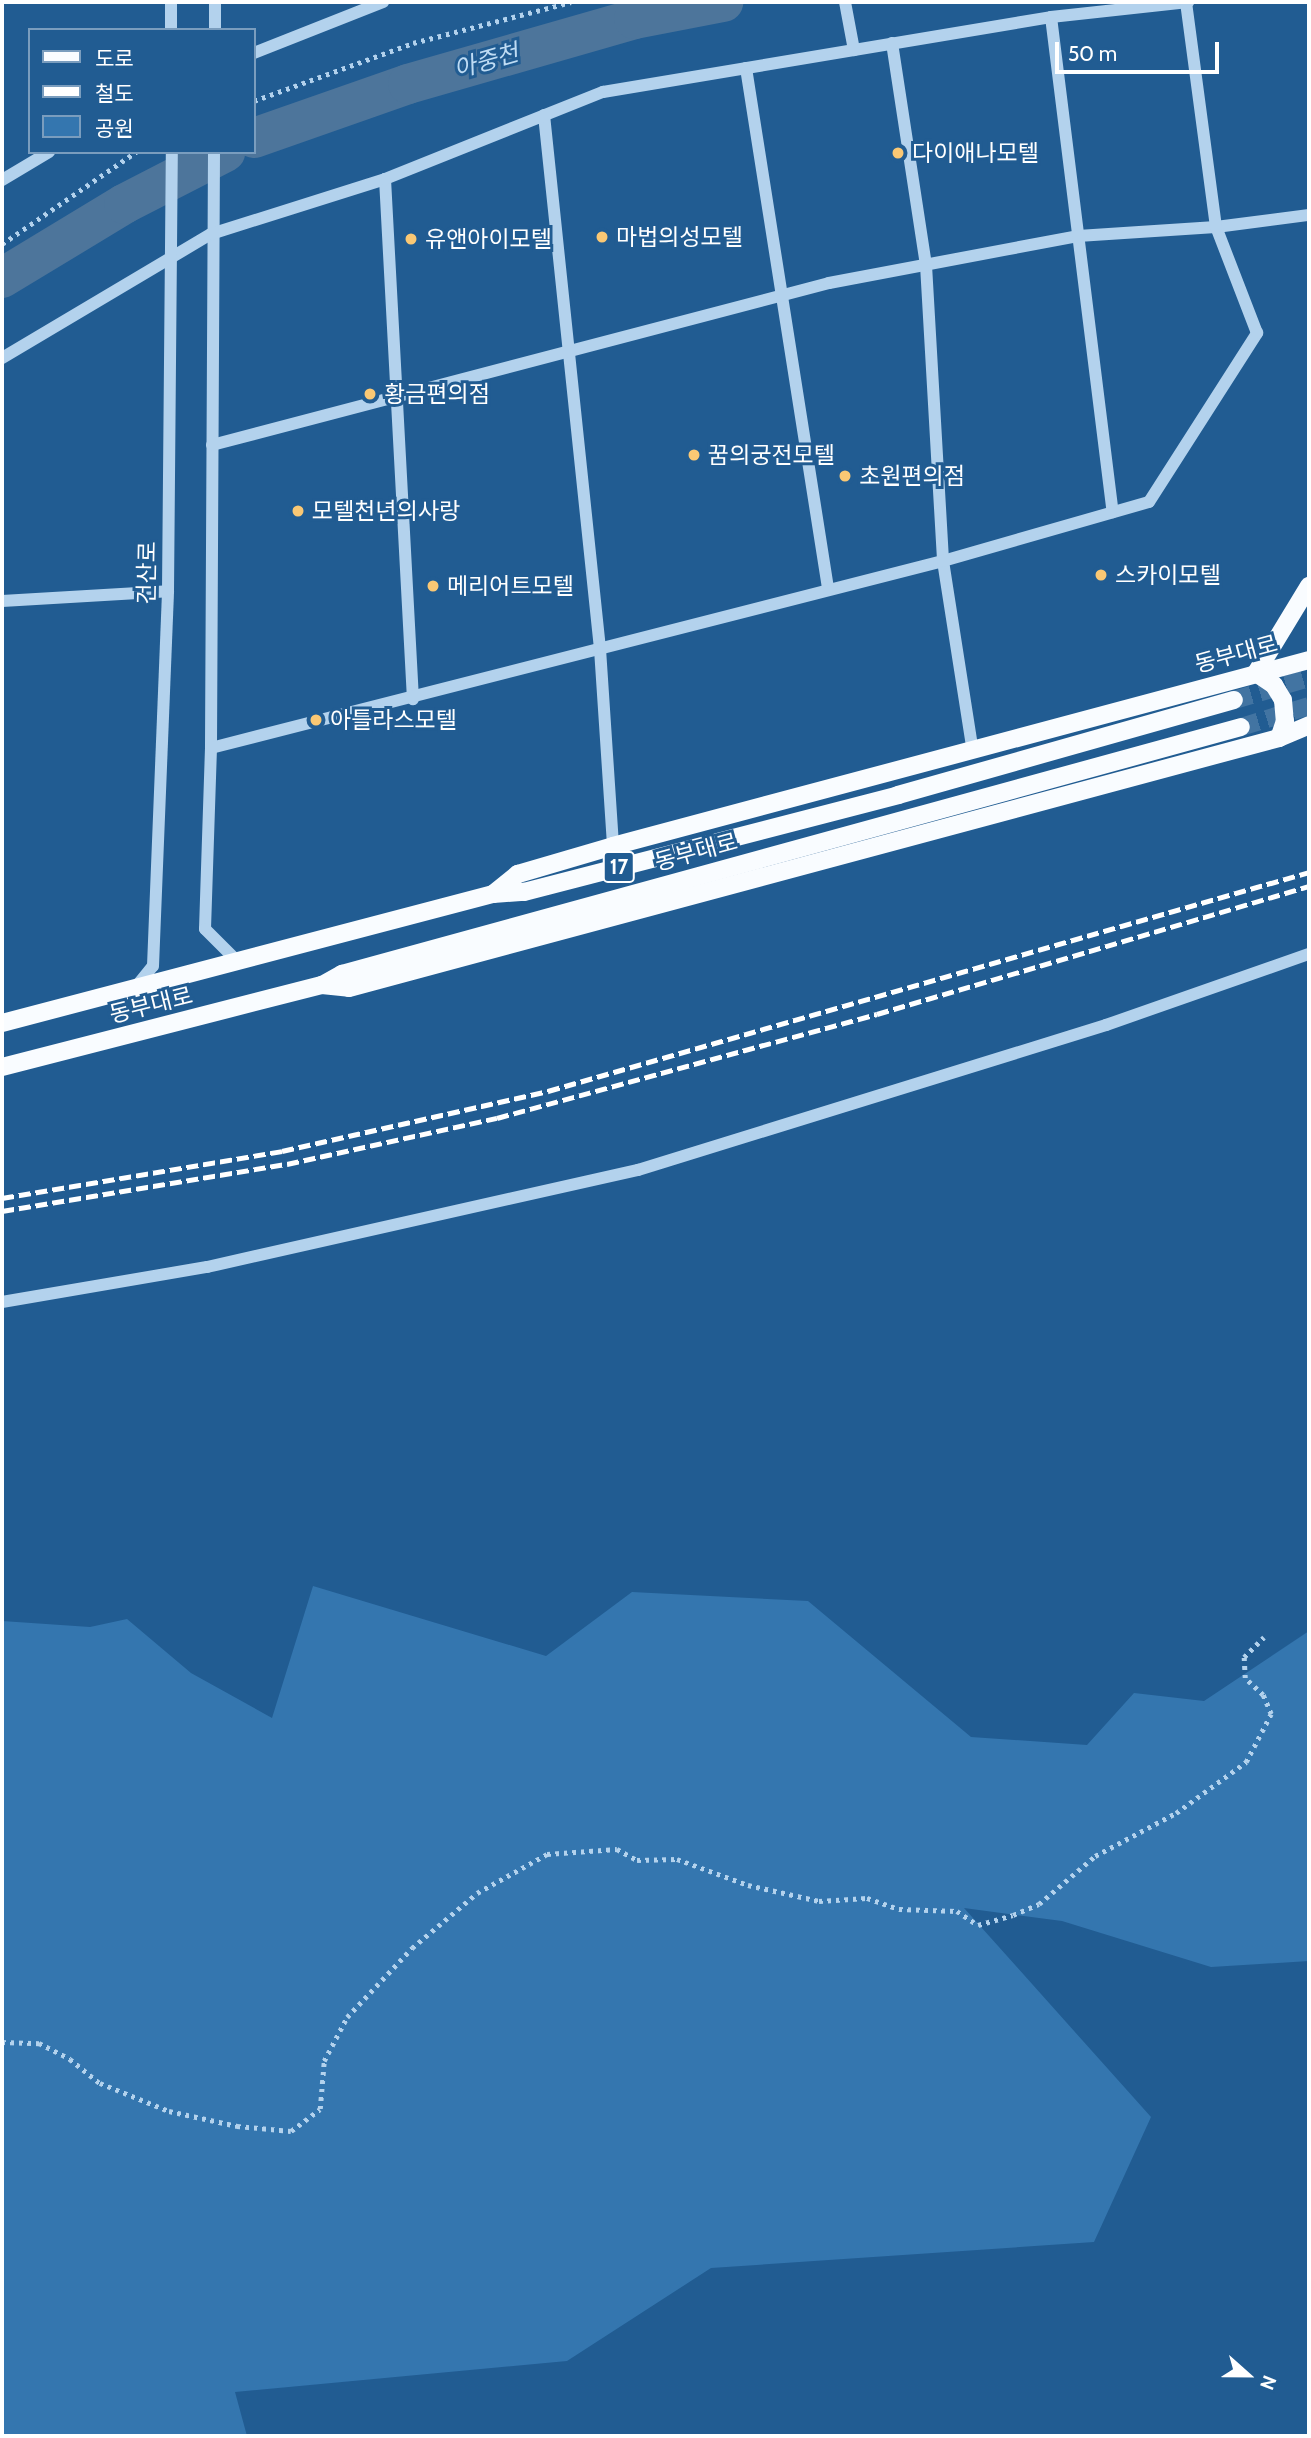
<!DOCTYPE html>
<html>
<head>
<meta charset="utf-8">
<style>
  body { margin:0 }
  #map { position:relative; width:1311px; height:2438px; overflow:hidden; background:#215c92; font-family:Cabin,"Noto Sans KR",sans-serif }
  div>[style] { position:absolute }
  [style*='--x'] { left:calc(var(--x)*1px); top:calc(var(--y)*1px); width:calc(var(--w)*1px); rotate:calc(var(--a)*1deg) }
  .green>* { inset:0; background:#3476af }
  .river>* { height:40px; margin:-20px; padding:0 20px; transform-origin:20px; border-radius:20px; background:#4d759b }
  .major-tunnel>* { height:18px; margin-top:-9px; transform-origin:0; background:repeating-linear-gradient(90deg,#4274a2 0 18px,transparent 0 27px) }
  .path>* { height:4.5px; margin-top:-2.25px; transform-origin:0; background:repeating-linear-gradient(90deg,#b3d2ed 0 3.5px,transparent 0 8.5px) }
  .minor>* { height:12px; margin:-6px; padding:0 6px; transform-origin:6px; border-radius:6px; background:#b3d2ed }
  .major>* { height:18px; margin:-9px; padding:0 9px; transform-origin:9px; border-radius:9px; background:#f9fcff }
  .rail>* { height:5px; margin-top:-2.5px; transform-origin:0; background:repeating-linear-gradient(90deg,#fff 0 12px,transparent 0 17px) }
  .dots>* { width:19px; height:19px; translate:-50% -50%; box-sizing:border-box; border:4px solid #215c92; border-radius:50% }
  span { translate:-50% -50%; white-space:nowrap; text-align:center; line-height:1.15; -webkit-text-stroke:6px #215c92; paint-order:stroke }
  .shield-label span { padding:2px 5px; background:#215c92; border:2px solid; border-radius:5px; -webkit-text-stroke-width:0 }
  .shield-label { font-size:21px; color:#fff; font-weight:700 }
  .poi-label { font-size:23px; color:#fff }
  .left { translate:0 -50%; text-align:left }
  .street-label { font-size:23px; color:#fff }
  .water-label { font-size:24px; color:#bfdcf4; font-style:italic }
  .frame { position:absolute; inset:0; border:4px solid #fff; pointer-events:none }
  .legend { position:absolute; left:28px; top:28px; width:228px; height:126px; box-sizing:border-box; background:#215c92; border:2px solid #7a9dbe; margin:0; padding:9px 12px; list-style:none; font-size:21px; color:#fff }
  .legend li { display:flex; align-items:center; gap:14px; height:35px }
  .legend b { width:35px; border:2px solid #7a9dbe }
  .north { position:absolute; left:1213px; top:2340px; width:70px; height:70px; -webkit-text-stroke:5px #215c92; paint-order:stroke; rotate:111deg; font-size:19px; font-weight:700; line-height:28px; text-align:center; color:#fff }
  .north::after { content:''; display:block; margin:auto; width:24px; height:32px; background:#fff; clip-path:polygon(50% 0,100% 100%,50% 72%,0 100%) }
  .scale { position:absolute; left:1055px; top:42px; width:164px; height:32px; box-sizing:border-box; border:4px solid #fff; border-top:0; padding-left:9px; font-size:21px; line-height:24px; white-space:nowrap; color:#fff; -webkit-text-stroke:5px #215c92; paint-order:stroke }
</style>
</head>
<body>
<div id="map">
  <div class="green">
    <div style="clip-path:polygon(313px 1586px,546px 1656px,632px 1592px,808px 1601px,971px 1737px,1087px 1745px,1134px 1693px,1204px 1701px,1309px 1631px,1309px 1961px,1211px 1967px,1062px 1921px,964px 1908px,1151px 2117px,1094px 2242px,711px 2268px,567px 2361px,235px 2392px,247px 2436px,2px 2436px,2px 1621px,90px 1627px,127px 1619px,191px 1673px,272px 1718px)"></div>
  </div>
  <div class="river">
    <div style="--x:254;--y:138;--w:163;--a:-19.3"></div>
    <div style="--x:408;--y:84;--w:235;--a:-16"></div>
    <div style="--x:634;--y:19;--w:91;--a:-10.8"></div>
    <div style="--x:2;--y:278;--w:143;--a:-31.2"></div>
    <div style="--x:124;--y:204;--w:114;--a:-27.2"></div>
  </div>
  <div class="major-tunnel">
    <div style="--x:1234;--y:700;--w:78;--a:-16.3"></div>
    <div style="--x:1241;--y:727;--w:71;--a:-17.2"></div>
  </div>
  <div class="path">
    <div style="--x:254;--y:101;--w:169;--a:-20"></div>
    <div style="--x:413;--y:43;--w:163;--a:-14.5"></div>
    <div style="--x:2;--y:244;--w:163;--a:-34.5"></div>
    <div style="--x:2;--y:2042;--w:37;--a:2"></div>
    <div style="--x:39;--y:2043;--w:35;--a:27"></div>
    <div style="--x:70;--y:2059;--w:38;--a:39"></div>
    <div style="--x:100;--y:2083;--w:74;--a:22.1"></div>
    <div style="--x:169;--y:2111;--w:70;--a:12.4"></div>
    <div style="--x:237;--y:2126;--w:54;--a:5.3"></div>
    <div style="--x:291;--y:2131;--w:36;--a:-37"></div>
    <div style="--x:320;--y:2109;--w:48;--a:-85.2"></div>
    <div style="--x:324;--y:2061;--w:50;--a:-62.4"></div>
    <div style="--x:347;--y:2017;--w:95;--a:-46.7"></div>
    <div style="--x:412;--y:1948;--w:85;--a:-40.2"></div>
    <div style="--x:477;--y:1893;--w:80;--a:-29.1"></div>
    <div style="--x:547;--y:1854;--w:70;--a:-4.1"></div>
    <div style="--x:617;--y:1849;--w:23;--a:29"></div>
    <div style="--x:637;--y:1860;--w:40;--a:-1.4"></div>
    <div style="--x:677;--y:1859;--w:76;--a:20.1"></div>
    <div style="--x:748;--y:1885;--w:73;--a:12.7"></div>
    <div style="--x:819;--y:1901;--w:48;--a:-3.6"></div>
    <div style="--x:867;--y:1898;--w:34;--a:19"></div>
    <div style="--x:899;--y:1909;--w:58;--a:2"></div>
    <div style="--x:957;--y:1911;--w:25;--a:34"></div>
    <div style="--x:978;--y:1925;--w:36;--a:-16"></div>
    <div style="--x:1013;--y:1915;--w:28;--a:-23"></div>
    <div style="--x:1039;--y:1904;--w:74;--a:-40.6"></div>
    <div style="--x:1095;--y:1856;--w:92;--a:-28"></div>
    <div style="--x:1176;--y:1813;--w:87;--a:-36.1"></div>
    <div style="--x:1246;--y:1762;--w:54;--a:-62.5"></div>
    <div style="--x:1271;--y:1714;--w:21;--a:-113"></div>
    <div style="--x:1263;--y:1695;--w:25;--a:-137"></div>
    <div style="--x:1245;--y:1678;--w:21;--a:-93"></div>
    <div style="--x:1244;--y:1657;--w:28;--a:-45"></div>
  </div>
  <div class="minor">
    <div style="--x:215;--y:2;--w:28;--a:90"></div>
    <div style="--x:845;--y:2;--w:49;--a:79.4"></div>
    <div style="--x:1051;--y:17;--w:499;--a:82.9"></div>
    <div style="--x:171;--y:30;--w:28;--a:-90"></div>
    <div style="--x:892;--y:43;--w:225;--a:81.3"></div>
    <div style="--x:926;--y:265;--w:296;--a:86.7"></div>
    <div style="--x:943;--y:561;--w:193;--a:81.1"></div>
    <div style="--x:254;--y:53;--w:139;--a:-21.6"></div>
    <div style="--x:746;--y:68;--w:526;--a:81.04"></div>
    <div style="--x:544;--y:115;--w:537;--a:84.01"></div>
    <div style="--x:600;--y:649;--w:197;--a:86.2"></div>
    <div style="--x:214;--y:152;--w:596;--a:90.29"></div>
    <div style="--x:211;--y:748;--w:181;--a:91.9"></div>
    <div style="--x:205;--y:929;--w:45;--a:45"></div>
    <div style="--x:385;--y:179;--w:521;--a:86.92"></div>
    <div style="--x:2;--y:180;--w:55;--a:-30.8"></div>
    <div style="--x:2;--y:358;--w:243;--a:-30.7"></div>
    <div style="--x:211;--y:234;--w:182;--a:-17.5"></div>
    <div style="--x:385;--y:179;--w:235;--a:-21.8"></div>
    <div style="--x:603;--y:92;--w:454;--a:-9.5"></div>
    <div style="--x:1051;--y:17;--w:138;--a:-6.2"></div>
    <div style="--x:212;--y:445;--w:638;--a:-14.71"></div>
    <div style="--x:829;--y:283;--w:253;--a:-10.7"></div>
    <div style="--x:1078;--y:236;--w:138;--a:-3.7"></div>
    <div style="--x:1216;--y:227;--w:94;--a:-7.4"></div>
    <div style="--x:2;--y:601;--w:166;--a:-3.4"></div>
    <div style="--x:211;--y:748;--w:756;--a:-14.33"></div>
    <div style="--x:943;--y:561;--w:214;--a:-16"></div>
    <div style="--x:1149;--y:502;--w:201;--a:-57.4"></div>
    <div style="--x:1257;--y:333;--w:114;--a:-111.1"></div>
    <div style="--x:1216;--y:227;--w:227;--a:-97.6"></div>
    <div style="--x:135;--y:988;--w:28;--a:-51"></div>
    <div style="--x:153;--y:966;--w:375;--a:-87.7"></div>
    <div style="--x:168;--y:591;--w:439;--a:-89.5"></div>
    <div style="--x:2;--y:1302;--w:208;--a:-9.7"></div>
    <div style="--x:207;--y:1267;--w:442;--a:-12.7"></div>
    <div style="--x:638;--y:1170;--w:490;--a:-17.2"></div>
    <div style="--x:1106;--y:1025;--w:215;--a:-19.3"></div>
  </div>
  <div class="major">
    <div style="--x:1256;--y:673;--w:102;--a:-58.7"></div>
    <div style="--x:1256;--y:673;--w:22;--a:34"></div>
    <div style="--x:1274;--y:685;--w:17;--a:59"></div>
    <div style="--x:1283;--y:700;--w:21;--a:85"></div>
    <div style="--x:1285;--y:721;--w:18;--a:109"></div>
    <div style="--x:493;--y:894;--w:32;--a:-39"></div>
    <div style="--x:518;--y:874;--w:99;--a:-16.4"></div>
    <div style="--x:613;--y:846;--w:720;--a:-14.96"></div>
    <div style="--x:322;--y:985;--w:27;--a:6"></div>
    <div style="--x:349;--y:988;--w:963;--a:-15.05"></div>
    <div style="--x:1279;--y:738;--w:33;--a:-23"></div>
    <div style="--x:2;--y:1023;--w:508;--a:-14.72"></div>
    <div style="--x:493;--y:894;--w:31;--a:-4"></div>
    <div style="--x:524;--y:892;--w:386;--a:-14.5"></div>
    <div style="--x:898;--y:795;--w:349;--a:-15.8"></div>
    <div style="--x:2;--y:1067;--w:330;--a:-14.4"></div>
    <div style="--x:322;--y:985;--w:23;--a:-29"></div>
    <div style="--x:342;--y:974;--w:932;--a:-15.36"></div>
  </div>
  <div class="rail">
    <div style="--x:2;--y:1198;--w:284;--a:-9.5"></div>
    <div style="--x:282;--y:1151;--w:273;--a:-12.7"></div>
    <div style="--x:548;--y:1091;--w:792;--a:-16.05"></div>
    <div style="--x:2;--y:1211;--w:289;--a:-9.4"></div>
    <div style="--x:287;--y:1164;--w:215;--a:-12.4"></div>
    <div style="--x:497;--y:1118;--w:394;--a:-15.3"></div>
    <div style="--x:877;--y:1014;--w:451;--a:-16.5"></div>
  </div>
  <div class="dots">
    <div style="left:898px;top:153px;background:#fac874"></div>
    <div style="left:602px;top:237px;background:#fac874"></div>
    <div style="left:411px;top:239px;background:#fac874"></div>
    <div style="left:370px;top:394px;background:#fac874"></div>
    <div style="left:694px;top:455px;background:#fac874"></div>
    <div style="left:845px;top:476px;background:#fac874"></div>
    <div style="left:298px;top:511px;background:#fac874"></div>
    <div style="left:1101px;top:575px;background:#fac874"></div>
    <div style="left:433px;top:586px;background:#fac874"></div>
    <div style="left:316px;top:720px;background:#fac874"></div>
  </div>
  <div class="shield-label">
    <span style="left:619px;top:867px">17</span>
  </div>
  <div class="poi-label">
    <span class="left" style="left:912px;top:153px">다이애나모텔</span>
    <span class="left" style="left:616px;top:237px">마법의성모텔</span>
    <span class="left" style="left:425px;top:239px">유앤아이모텔</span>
    <span class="left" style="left:384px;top:394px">황금편의점</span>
    <span class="left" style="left:708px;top:455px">꿈의궁전모텔</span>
    <span class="left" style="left:859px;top:476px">초원편의점</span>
    <span class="left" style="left:312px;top:511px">모텔천년의사랑</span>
    <span class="left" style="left:1115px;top:575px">스카이모텔</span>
    <span class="left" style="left:447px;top:586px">메리어트모텔</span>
    <span class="left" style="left:330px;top:720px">아틀라스모텔</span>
  </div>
  <div class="street-label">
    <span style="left:147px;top:573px;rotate:-89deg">건산로</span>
    <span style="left:1236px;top:654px;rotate:-15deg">동부대로</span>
    <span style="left:696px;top:852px;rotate:-15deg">동부대로</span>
    <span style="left:151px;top:1005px;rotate:-14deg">동부대로</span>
  </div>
  <div class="water-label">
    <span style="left:486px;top:61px;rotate:-16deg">아중천</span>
  </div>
  <div class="frame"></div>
  <ul class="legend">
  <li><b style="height:9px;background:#f9fcff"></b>도로</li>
  <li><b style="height:9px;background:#fff"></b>철도</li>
  <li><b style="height:19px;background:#3476af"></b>공원</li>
  </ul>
  <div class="north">N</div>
  <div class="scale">50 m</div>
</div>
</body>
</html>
